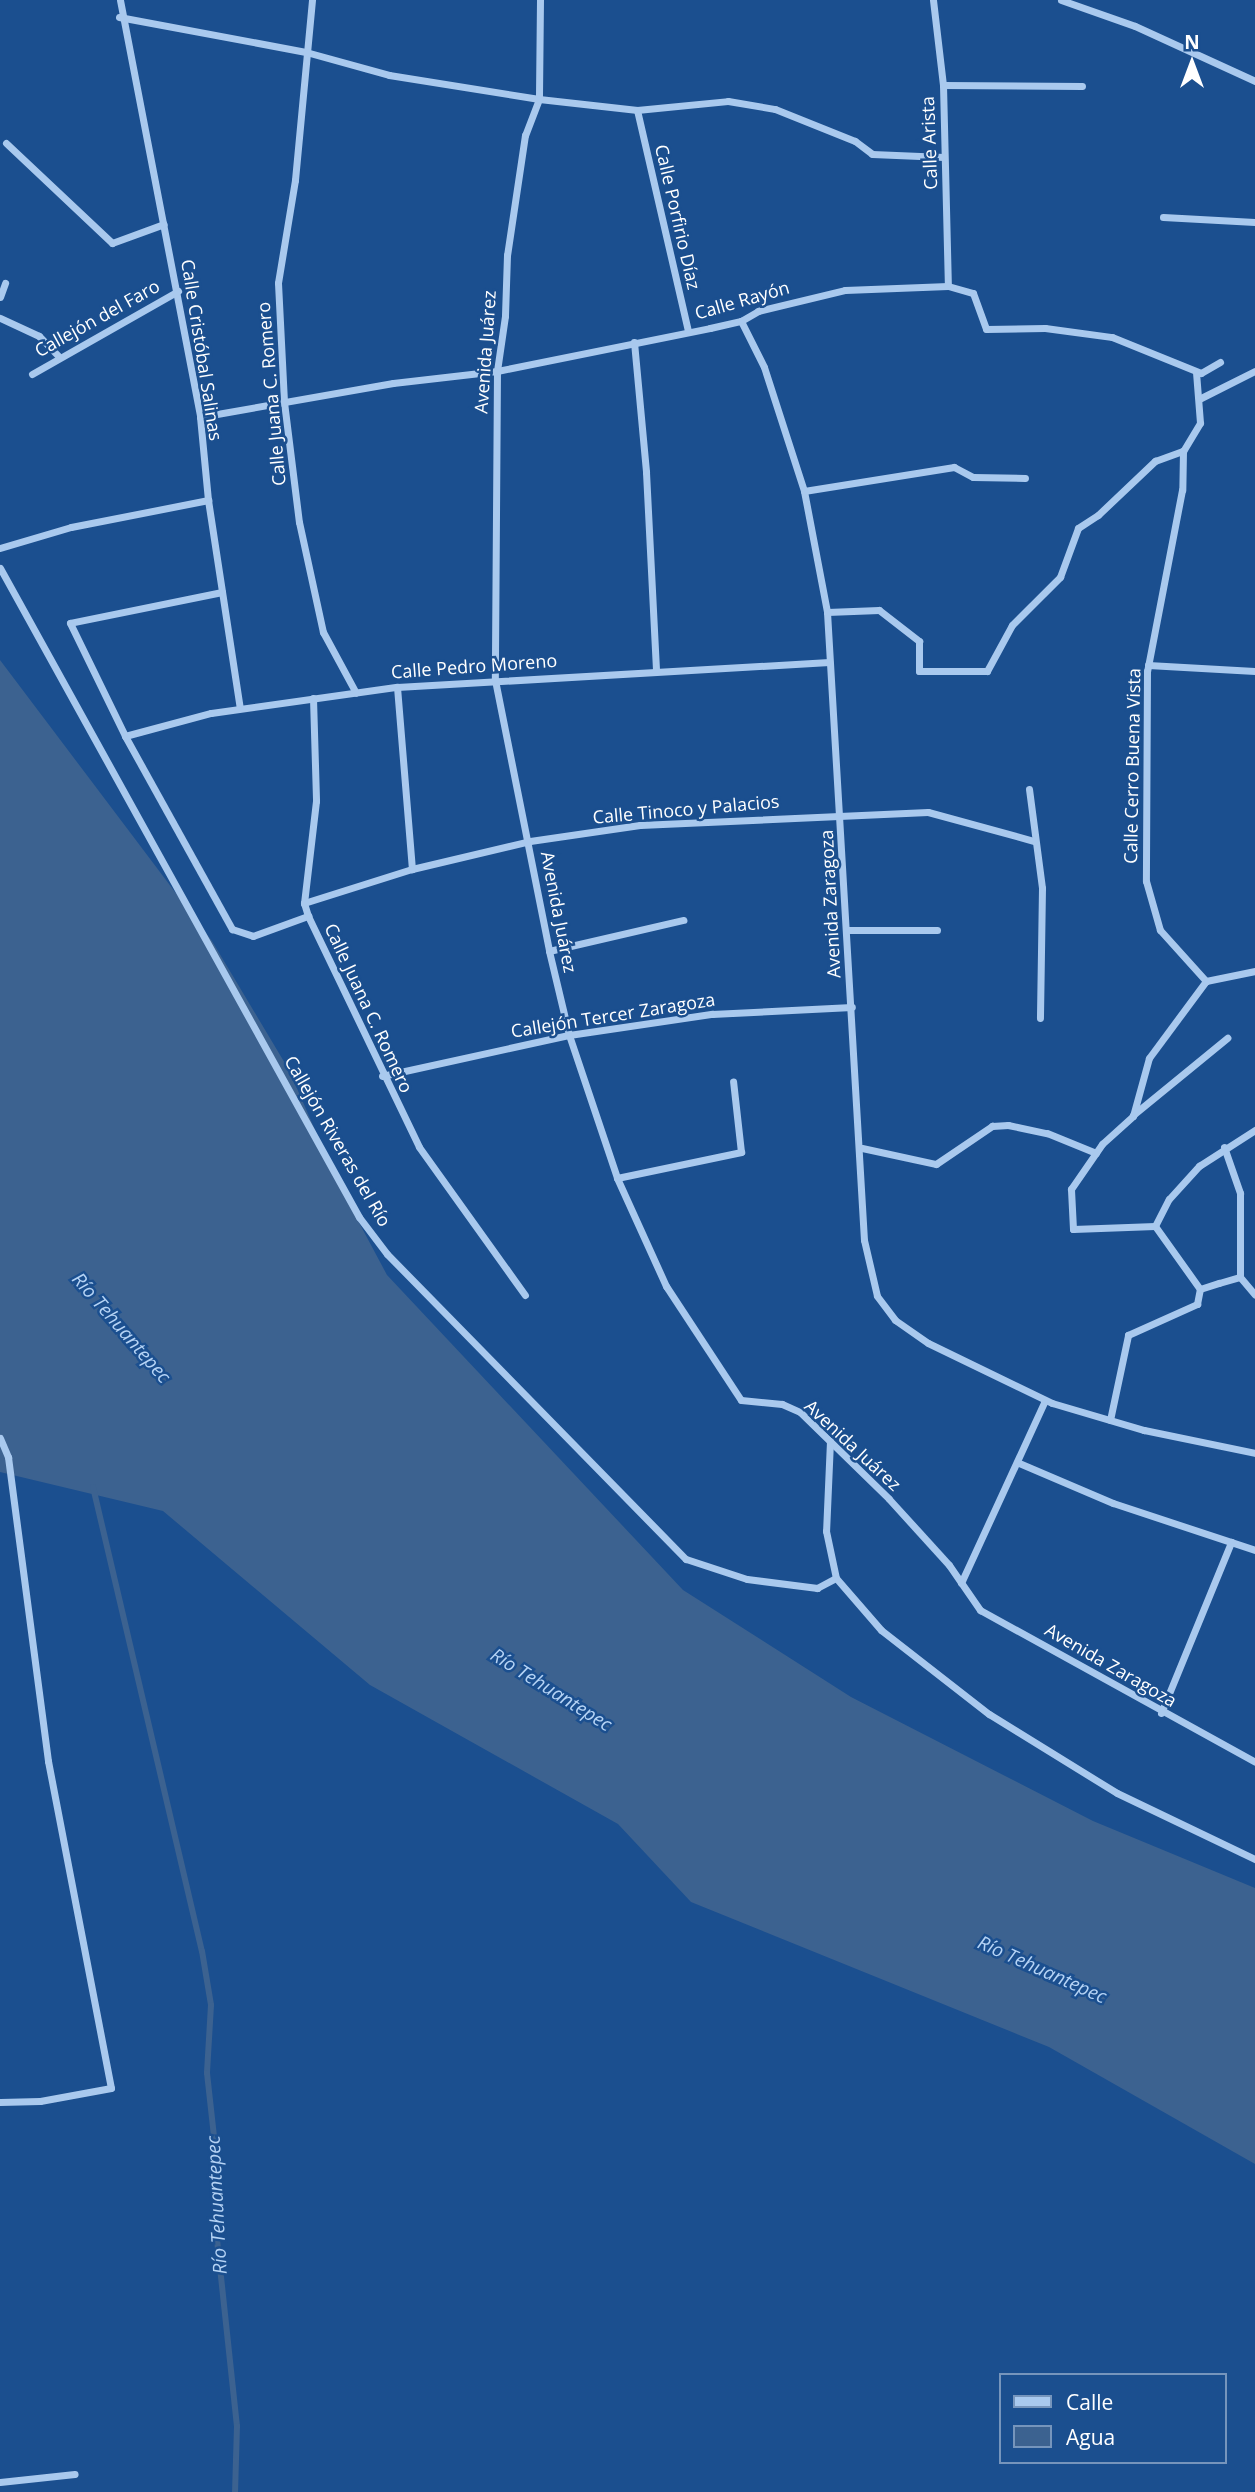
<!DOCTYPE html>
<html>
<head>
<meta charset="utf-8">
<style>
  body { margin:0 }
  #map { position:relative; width:1255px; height:2492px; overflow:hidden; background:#1b4f8f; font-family:"Open Sans",sans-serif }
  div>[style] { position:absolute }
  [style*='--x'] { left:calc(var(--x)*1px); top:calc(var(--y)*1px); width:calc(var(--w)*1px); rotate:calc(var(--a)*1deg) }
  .water>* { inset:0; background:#3c6290 }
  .stream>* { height:6px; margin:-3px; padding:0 3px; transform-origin:3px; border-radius:3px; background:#3c6290 }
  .minor>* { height:7px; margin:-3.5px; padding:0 3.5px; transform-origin:3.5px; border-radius:3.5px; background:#a9c9ee }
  span { translate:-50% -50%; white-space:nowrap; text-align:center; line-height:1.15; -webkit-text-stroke:5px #1b4f8f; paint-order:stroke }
  .street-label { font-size:18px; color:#fff }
  .water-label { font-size:19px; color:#b5d3f5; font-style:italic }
  .legend { position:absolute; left:999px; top:2373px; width:228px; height:91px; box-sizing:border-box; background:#1b4f8f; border:2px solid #7695bc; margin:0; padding:9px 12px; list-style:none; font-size:21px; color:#fff }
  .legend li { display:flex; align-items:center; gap:14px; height:35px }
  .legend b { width:35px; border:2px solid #7695bc }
  .north { position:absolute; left:1157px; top:28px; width:70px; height:70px; -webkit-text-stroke:5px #1b4f8f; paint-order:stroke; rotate:0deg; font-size:19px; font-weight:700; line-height:28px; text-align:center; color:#fff }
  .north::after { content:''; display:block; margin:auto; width:24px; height:32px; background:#fff; clip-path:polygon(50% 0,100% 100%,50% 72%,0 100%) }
</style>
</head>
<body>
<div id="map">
  <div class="water">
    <div style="clip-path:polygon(0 660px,212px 941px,289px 1070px,339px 1185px,387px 1275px,683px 1590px,851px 1697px,1093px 1821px,1255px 1888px,1255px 2164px,1049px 2047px,691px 1902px,618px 1824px,370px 1685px,163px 1511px,0 1472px)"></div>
  </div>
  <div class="stream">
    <div style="--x:93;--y:1487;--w:477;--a:76.8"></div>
    <div style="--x:202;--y:1951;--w:55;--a:80.5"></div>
    <div style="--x:211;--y:2005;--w:68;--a:93.4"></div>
    <div style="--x:207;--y:2073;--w:118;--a:83.7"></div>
    <div style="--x:220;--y:2190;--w:40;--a:95.7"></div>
    <div style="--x:216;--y:2230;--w:197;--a:83.9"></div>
    <div style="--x:237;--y:2426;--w:66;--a:91.7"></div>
  </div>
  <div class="minor">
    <div style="--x:120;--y:0;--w:425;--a:79.1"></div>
    <div style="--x:200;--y:417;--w:83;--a:84.5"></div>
    <div style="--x:208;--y:500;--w:210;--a:81.3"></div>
    <div style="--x:312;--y:0;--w:181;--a:95.4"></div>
    <div style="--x:295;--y:180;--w:104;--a:99.4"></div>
    <div style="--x:278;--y:283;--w:119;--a:87.1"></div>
    <div style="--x:284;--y:402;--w:121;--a:82.9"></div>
    <div style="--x:299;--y:522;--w:113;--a:77.7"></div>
    <div style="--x:323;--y:632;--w:69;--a:61.6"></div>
    <div style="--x:540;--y:0;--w:99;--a:90.6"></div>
    <div style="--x:539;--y:99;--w:39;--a:111"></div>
    <div style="--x:525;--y:135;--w:121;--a:98.5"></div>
    <div style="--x:507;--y:255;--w:61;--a:91.9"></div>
    <div style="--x:505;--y:316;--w:56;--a:98.3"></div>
    <div style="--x:497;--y:371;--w:309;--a:90.4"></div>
    <div style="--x:495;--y:680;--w:276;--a:78.7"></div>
    <div style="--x:549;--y:951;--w:86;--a:76.6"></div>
    <div style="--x:569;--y:1035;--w:151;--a:71.4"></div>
    <div style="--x:617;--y:1178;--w:119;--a:65.6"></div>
    <div style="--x:666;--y:1286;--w:136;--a:56.7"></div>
    <div style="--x:741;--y:1400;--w:41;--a:5.6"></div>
    <div style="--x:782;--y:1404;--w:20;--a:24"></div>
    <div style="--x:800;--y:1412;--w:124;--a:44.3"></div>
    <div style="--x:889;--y:1499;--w:89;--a:47.7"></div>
    <div style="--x:949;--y:1565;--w:55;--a:55.4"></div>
    <div style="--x:980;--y:1610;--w:314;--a:28.9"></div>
    <div style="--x:933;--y:0;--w:86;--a:83.3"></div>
    <div style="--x:943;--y:85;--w:201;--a:88.6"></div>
    <div style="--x:1061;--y:0;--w:78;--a:19.4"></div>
    <div style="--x:1135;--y:26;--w:132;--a:24.6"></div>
    <div style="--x:119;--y:17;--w:190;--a:10.6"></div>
    <div style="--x:306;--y:52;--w:86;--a:15.5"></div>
    <div style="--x:389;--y:75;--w:152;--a:9.1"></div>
    <div style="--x:539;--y:99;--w:99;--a:6.4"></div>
    <div style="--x:637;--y:110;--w:91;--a:-5.6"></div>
    <div style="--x:728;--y:101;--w:48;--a:9.7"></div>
    <div style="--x:775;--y:109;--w:86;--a:21.8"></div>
    <div style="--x:855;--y:141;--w:21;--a:37"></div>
    <div style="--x:872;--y:154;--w:72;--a:2.4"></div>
    <div style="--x:943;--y:85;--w:139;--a:0.4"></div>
    <div style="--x:637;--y:110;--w:227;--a:77"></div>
    <div style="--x:6;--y:143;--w:146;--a:43.3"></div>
    <div style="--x:112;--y:243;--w:55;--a:-20.1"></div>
    <div style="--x:1163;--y:217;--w:92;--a:3.1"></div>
    <div style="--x:0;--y:297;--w:15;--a:-70"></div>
    <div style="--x:0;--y:318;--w:43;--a:24.8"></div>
    <div style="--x:39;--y:336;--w:28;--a:46"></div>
    <div style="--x:741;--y:321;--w:51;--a:63.4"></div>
    <div style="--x:764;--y:367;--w:130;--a:72.1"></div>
    <div style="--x:804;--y:491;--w:123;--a:79.2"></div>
    <div style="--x:827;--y:612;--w:629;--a:86.63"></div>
    <div style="--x:864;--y:1240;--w:57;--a:76.9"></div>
    <div style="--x:877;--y:1296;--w:30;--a:53"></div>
    <div style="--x:895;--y:1320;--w:40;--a:34.9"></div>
    <div style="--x:928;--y:1343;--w:138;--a:25.8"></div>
    <div style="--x:1052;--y:1403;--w:96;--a:16.4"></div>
    <div style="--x:1144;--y:1430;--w:113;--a:11.7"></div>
    <div style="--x:634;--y:342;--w:131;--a:84.7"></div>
    <div style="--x:646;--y:472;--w:198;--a:87.1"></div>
    <div style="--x:1196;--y:372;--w:51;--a:85.5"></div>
    <div style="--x:1200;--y:423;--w:33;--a:121"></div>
    <div style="--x:1183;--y:451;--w:39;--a:91"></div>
    <div style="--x:1182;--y:490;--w:184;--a:100.9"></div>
    <div style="--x:1147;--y:671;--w:210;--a:90.3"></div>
    <div style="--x:1146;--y:881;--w:51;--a:74.1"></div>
    <div style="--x:1160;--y:930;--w:69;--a:48"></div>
    <div style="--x:32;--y:374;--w:168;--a:-29.6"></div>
    <div style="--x:1201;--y:398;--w:60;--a:-26.6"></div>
    <div style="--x:200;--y:417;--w:196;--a:-10"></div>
    <div style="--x:393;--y:383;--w:105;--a:-6.6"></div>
    <div style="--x:497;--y:371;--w:217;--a:-11.4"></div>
    <div style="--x:710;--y:328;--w:32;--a:-13"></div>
    <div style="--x:741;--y:321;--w:20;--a:-30"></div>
    <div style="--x:758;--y:311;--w:89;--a:-13.6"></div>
    <div style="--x:845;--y:290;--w:103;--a:-2.2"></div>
    <div style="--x:948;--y:286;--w:26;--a:16"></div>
    <div style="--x:973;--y:293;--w:38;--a:70"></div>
    <div style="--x:986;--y:329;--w:59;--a:-1"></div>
    <div style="--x:1045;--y:328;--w:68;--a:7.7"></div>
    <div style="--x:1112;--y:337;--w:96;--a:22"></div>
    <div style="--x:1201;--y:373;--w:22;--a:-30"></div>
    <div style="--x:804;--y:491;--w:152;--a:-9.1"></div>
    <div style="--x:954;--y:467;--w:21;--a:28"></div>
    <div style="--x:973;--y:477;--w:52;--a:1.1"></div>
    <div style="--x:0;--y:548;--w:74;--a:-16.5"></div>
    <div style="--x:71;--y:527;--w:140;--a:-11.1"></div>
    <div style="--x:0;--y:568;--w:742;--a:61.05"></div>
    <div style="--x:359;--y:1217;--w:46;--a:52.9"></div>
    <div style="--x:387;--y:1254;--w:427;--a:45.6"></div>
    <div style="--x:686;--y:1559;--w:64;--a:18.2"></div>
    <div style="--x:747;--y:1579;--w:71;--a:7.3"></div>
    <div style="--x:817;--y:1588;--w:21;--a:-28"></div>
    <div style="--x:222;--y:592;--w:155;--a:168.5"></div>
    <div style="--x:70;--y:623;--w:126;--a:64"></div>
    <div style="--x:125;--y:736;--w:221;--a:61"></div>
    <div style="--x:232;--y:929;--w:22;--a:18"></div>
    <div style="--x:253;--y:936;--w:59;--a:-20"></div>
    <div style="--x:827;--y:612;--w:52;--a:-2.2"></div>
    <div style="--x:879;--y:610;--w:51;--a:37.8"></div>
    <div style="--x:919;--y:641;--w:30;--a:90"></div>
    <div style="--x:919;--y:671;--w:68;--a:0"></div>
    <div style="--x:987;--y:671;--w:52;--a:-61.5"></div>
    <div style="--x:1012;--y:625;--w:68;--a:-45"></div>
    <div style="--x:1060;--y:577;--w:52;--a:-69.8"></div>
    <div style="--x:1078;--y:528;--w:24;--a:-33"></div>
    <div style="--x:1098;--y:515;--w:79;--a:-43.5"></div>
    <div style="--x:1155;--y:461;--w:30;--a:-20"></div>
    <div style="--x:1148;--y:665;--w:107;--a:3.2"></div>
    <div style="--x:397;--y:687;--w:183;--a:85.3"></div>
    <div style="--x:313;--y:698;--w:103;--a:88.3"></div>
    <div style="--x:316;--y:801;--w:103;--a:96.7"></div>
    <div style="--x:304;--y:903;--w:14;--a:73"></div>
    <div style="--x:308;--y:916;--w:256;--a:64.3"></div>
    <div style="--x:419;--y:1147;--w:182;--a:54.4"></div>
    <div style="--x:125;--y:736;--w:89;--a:-15"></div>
    <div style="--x:211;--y:713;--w:188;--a:-8"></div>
    <div style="--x:397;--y:687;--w:433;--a:-3.3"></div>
    <div style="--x:1029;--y:789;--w:100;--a:82.5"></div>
    <div style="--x:1042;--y:888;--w:130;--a:90.9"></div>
    <div style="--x:304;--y:903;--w:113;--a:-17.5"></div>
    <div style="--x:412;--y:869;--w:121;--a:-13.3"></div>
    <div style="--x:530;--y:841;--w:111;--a:-8.3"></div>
    <div style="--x:640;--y:825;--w:288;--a:-2.6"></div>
    <div style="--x:928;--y:812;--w:110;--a:15.3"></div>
    <div style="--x:847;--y:930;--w:90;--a:0"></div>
    <div style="--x:549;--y:951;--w:138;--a:-13"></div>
    <div style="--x:382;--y:1076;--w:191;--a:-12.4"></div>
    <div style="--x:569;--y:1035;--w:145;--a:-8.4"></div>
    <div style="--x:712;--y:1014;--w:140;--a:-2.9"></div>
    <div style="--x:1133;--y:1115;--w:122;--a:-39.3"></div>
    <div style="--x:1224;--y:1147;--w:49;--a:70.8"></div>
    <div style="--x:1240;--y:1193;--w:84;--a:90"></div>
    <div style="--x:862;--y:1148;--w:76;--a:12.2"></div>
    <div style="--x:936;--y:1164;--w:68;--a:-34.2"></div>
    <div style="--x:992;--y:1126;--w:16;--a:-4"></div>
    <div style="--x:1008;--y:1125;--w:40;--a:12"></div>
    <div style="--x:1047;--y:1133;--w:53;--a:22.2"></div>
    <div style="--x:617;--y:1178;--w:127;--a:-11.8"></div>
    <div style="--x:741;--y:1152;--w:71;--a:-96.4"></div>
    <div style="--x:1155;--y:1226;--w:82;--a:177.9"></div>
    <div style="--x:1073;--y:1229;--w:40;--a:-92.9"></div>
    <div style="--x:1071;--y:1189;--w:55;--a:-55.4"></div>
    <div style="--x:1102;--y:1144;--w:42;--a:-42.1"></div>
    <div style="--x:1133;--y:1116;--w:60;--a:-74.6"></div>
    <div style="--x:1149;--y:1058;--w:96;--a:-53.5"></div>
    <div style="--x:1206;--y:981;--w:50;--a:-11.5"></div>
    <div style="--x:1155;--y:1226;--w:30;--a:-63"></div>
    <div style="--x:1169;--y:1199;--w:45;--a:-47.7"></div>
    <div style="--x:1199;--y:1166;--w:67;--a:-32.7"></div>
    <div style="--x:1155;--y:1226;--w:77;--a:54.5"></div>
    <div style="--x:1110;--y:1420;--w:87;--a:-78"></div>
    <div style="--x:1128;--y:1335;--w:76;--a:-24.2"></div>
    <div style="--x:1197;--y:1304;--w:15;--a:-79"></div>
    <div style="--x:1200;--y:1289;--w:20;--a:-18"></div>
    <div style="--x:1219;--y:1283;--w:22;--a:-16"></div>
    <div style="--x:1240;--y:1277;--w:23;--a:50"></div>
    <div style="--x:0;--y:1438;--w:21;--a:67"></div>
    <div style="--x:8;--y:1457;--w:307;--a:82.5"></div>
    <div style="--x:48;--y:1761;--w:333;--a:79.1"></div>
    <div style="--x:111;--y:2088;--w:72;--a:169.6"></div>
    <div style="--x:40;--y:2101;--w:40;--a:178.6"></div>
    <div style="--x:830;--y:1441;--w:90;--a:92.5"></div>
    <div style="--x:826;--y:1531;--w:48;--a:78"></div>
    <div style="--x:836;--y:1578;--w:69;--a:49.1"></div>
    <div style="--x:881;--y:1630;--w:137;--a:37.9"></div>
    <div style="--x:989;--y:1714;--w:150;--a:31.7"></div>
    <div style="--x:1117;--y:1793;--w:153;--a:25.6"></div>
    <div style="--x:1019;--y:1463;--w:102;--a:23.1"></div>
    <div style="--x:1113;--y:1503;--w:150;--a:18.3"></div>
    <div style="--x:961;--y:1583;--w:201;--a:-65.3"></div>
    <div style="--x:1161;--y:1713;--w:185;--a:-67.7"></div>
    <div style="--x:0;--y:2482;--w:75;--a:-6.1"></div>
  </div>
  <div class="street-label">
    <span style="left:929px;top:143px;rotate:-92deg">Calle Arista</span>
    <span style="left:678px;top:217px;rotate:77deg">Calle Porfirio Díaz</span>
    <span style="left:742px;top:300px;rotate:-16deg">Calle Rayón</span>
    <span style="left:97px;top:318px;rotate:-29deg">Callejón del Faro</span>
    <span style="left:202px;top:350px;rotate:81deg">Calle Cristóbal Salinas</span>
    <span style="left:485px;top:352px;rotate:-86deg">Avenida Juárez</span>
    <span style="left:271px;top:394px;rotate:-95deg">Calle Juana C. Romero</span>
    <span style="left:474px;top:666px;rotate:-4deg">Calle Pedro Moreno</span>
    <span style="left:1132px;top:766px;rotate:-89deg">Calle Cerro Buena Vista</span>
    <span style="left:686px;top:809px;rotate:-5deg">Calle Tinoco y Palacios</span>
    <span style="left:830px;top:904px;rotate:-93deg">Avenida Zaragoza</span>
    <span style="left:559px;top:912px;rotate:79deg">Avenida Juárez</span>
    <span style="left:369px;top:1008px;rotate:65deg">Calle Juana C. Romero</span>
    <span style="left:613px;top:1015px;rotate:-9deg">Callejón Tercer Zaragoza</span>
    <span style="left:338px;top:1141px;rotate:60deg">Callejón Riveras del Río</span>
    <span style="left:853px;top:1445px;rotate:43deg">Avenida Juárez</span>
    <span style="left:1111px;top:1665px;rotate:30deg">Avenida Zaragoza</span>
  </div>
  <div class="water-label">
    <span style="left:121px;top:1328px;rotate:49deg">Río Tehuantepec</span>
    <span style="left:551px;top:1690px;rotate:32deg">Río Tehuantepec</span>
    <span style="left:1042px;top:1970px;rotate:24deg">Río Tehuantepec</span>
    <span style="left:217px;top:2205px;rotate:-93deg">Río Tehuantepec</span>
  </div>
  <ul class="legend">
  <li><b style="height:9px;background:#a9c9ee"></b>Calle</li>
  <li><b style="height:19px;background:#3c6290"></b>Agua</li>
  </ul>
  <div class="north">N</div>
</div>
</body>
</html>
